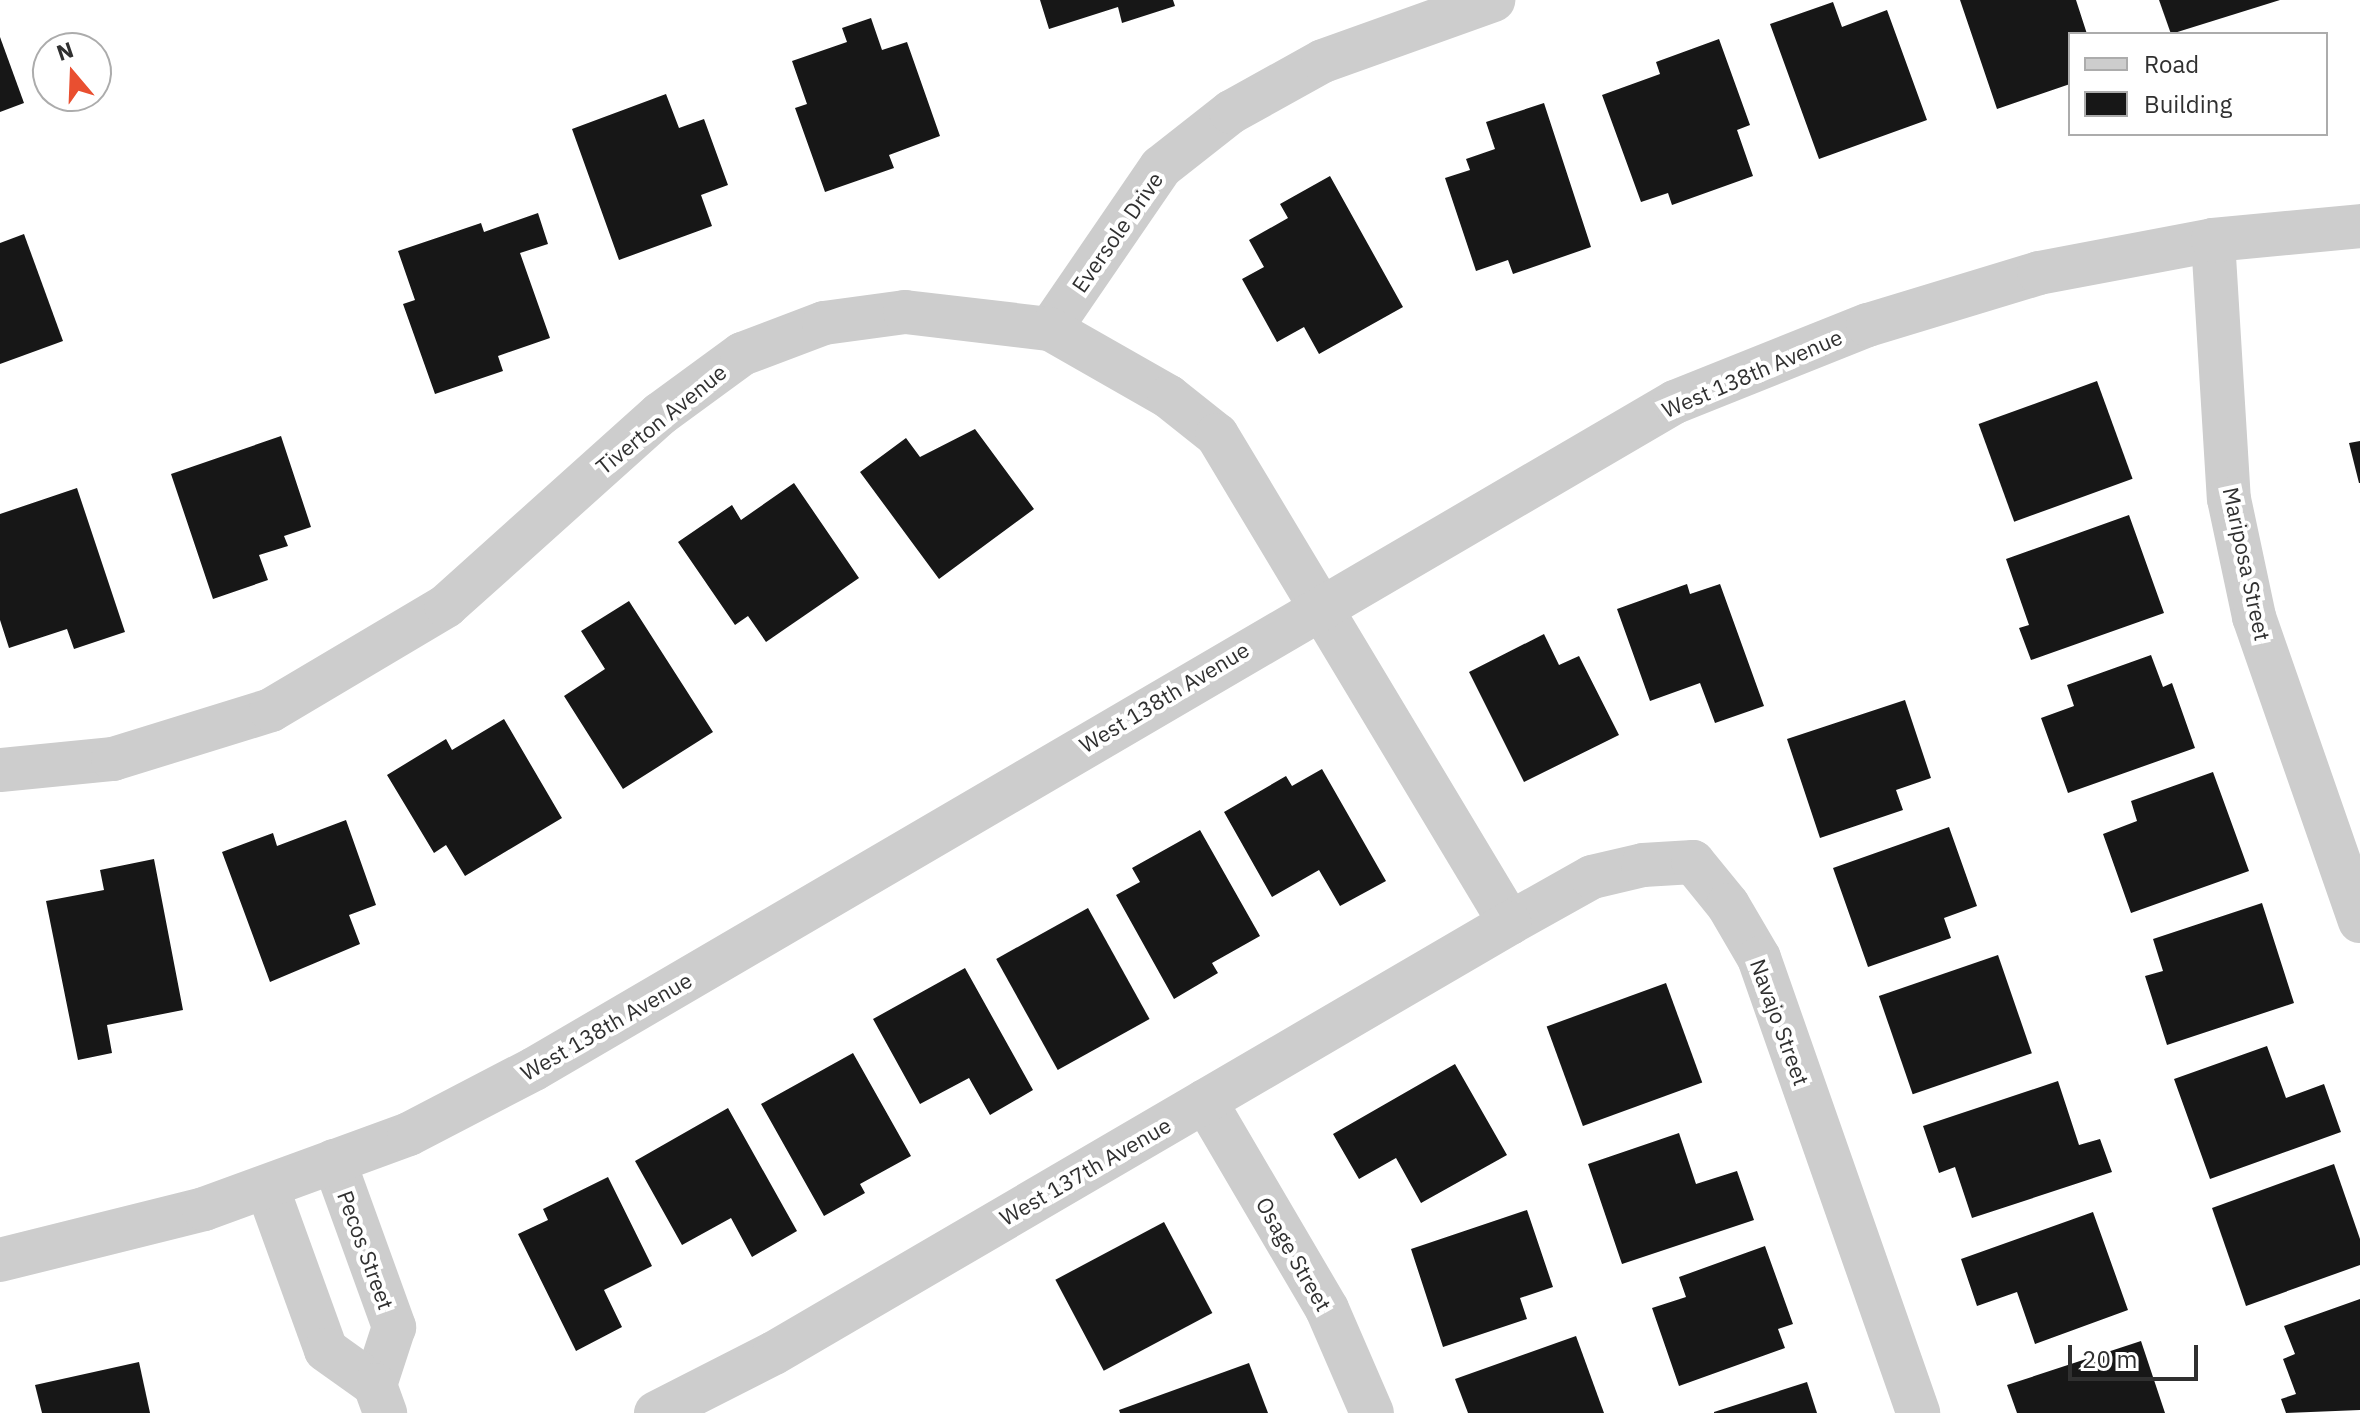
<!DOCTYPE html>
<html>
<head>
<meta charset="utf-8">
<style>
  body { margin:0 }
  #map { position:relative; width:2360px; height:1413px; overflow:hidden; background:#fff; font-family:"IBM Plex Sans",sans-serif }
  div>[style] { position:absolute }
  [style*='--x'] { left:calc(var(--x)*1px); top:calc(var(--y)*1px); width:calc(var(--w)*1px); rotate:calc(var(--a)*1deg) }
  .building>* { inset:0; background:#171717; transform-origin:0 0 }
  .minor>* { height:44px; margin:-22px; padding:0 22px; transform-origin:22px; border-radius:22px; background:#cdcdcd }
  span { translate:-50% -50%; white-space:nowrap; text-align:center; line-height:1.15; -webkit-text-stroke:8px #fff; paint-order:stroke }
  .street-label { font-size:22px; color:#303030 }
  .legend { position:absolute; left:2068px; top:32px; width:260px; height:104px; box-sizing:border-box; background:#fff; border:2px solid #acacac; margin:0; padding:10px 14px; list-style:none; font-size:24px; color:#303030 }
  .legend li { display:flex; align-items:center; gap:16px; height:40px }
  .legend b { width:40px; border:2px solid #acacac }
  .north { position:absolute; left:32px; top:32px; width:80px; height:80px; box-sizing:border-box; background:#fff; border:2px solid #acacac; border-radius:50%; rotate:341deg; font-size:22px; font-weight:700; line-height:32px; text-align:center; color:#303030 }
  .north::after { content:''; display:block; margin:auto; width:28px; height:36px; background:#e94f30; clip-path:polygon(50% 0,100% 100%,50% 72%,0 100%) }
  .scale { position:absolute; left:2068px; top:1345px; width:130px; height:36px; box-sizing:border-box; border:4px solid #303030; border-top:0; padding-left:10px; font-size:24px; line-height:28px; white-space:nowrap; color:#303030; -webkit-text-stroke:6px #fff; paint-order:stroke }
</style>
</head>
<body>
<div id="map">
  <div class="building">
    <div style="clip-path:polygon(1040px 0,1173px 0,1175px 6px,1122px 23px,1118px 7px,1049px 29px)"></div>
    <div style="clip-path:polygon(1960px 0,2076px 0,2087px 34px,2070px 34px,2070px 84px,1997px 109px)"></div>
    <div style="clip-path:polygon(2159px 0,2280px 0,2171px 34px)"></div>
    <div style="clip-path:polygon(1833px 2px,1842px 27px,1887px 10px,1927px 120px,1819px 159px,1770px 24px)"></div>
    <div style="clip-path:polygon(871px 18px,882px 50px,907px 42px,940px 136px,889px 155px,894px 168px,825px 192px,795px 108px,807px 104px,792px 61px,847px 42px,842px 28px)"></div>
    <div style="clip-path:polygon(0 37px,24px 103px,0 112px)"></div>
    <div style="clip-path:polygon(1719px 39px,1750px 125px,1737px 130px,1753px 176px,1672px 205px,1668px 193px,1641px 202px,1602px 95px,1660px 74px,1656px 62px)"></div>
    <div style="clip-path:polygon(666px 94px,679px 128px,704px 119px,728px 185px,701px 195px,712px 226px,619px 260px,572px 129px)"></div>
    <div style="clip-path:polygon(1544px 103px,1591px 247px,1513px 274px,1508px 260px,1476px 271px,1445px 178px,1470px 170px,1466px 159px,1495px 149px,1486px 122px)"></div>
    <div style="clip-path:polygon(1330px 176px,1403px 307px,1319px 354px,1304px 327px,1277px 342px,1242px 279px,1264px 267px,1249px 240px,1288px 218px,1280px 204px)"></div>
    <div style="clip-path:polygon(538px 213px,548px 244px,520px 253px,550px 338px,498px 356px,503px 371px,435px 394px,403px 304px,415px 300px,398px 251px,481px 223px,484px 232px)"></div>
    <div style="clip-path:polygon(24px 234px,63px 341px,0 364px,0 243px)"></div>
    <div style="left:2097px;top:381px;width:104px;height:126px;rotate:70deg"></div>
    <div style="clip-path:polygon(975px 429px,1034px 509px,939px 579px,860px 472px,906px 438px,920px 457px)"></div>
    <div style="clip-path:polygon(281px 436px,311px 527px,284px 536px,288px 546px,259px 555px,268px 580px,213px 599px,171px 474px)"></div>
    <div style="clip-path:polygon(2360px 441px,2360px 483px,2359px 483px,2349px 443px)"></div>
    <div style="clip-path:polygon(794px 483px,859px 578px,766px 642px,748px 616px,735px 625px,678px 542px,732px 505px,741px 520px)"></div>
    <div style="clip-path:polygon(77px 488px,125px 632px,74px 649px,67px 629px,9px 648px,0 620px,0 514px)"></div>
    <div style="clip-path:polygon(2129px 515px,2164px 613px,2031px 660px,2019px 628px,2029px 625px,2006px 559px)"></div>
    <div style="clip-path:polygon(1687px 584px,1690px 594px,1720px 584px,1764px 706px,1715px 723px,1700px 683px,1650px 701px,1617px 609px)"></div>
    <div style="clip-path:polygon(629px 601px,713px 732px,623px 789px,564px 696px,605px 669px,581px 631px)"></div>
    <div style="clip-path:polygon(1544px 634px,1559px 665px,1579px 656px,1619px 735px,1524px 782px,1469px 672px)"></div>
    <div style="clip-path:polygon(2151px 655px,2163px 687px,2172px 683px,2195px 748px,2068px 793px,2041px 718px,2074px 706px,2067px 685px)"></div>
    <div style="clip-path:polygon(1905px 700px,1931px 778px,1896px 790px,1903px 810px,1820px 838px,1787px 739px)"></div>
    <div style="clip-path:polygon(504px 719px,562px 818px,465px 876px,446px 845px,434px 853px,387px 775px,446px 739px,452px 750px)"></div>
    <div style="clip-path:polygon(1322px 769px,1386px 881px,1340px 906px,1319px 870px,1272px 897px,1224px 812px,1286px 776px,1292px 786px)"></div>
    <div style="clip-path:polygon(2213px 772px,2249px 871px,2131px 913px,2103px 834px,2137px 821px,2131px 801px)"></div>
    <div style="clip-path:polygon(346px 820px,376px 905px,349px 915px,360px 944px,270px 982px,222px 852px,273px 833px,277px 846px)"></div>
    <div style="clip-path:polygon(1949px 827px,1977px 906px,1944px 918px,1951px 938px,1868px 967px,1833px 868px)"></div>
    <div style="clip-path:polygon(1200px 830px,1260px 936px,1212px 963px,1218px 973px,1174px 999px,1116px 895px,1140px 882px,1132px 868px)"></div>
    <div style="clip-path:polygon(154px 859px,183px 1010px,107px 1025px,112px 1053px,78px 1060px,46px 901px,104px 890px,100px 870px)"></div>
    <div style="clip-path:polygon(2262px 903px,2294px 1003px,2167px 1045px,2145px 976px,2163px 971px,2153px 939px)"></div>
    <div style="left:1088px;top:908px;width:127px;height:105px;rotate:61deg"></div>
    <div style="left:1998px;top:955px;width:104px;height:126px;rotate:71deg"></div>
    <div style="clip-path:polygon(965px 968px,1033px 1090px,990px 1115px,969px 1078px,920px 1104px,873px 1019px)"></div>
    <div style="left:1666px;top:983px;width:106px;height:127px;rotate:70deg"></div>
    <div style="clip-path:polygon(2267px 1046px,2286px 1098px,2324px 1084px,2341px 1132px,2210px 1179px,2174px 1079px)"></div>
    <div style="clip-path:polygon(853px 1053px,911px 1156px,860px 1184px,865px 1193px,824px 1216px,761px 1104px)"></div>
    <div style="clip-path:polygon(1455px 1064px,1507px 1155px,1421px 1203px,1396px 1158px,1359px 1179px,1333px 1134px)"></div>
    <div style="clip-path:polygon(2058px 1081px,2079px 1145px,2100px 1139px,2112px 1172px,1972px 1218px,1955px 1167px,1939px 1173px,1923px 1126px)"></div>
    <div style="clip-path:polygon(728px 1108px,797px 1231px,752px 1257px,731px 1218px,682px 1245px,635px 1161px)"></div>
    <div style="clip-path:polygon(1679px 1133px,1696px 1184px,1737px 1171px,1754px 1220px,1622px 1264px,1588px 1164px)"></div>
    <div style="clip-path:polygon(2334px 1164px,2360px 1239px,2360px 1265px,2246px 1306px,2212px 1208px)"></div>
    <div style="clip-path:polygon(608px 1177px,652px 1266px,604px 1290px,622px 1327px,576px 1351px,518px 1234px,548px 1220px,543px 1209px)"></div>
    <div style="clip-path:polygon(1527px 1210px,1553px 1287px,1520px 1298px,1527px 1319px,1443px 1347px,1411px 1249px)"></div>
    <div style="clip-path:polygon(2093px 1212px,2128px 1310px,2035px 1344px,2017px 1292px,1977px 1306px,1961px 1259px)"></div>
    <div style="left:1164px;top:1222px;width:103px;height:123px;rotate:62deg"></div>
    <div style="clip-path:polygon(1765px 1246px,1793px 1324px,1778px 1329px,1785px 1348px,1679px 1386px,1652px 1308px,1686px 1297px,1679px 1277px)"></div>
    <div style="clip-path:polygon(2360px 1299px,2360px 1410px,2286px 1413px,2281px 1399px,2296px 1394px,2283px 1359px,2295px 1354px,2284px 1326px)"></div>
    <div style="clip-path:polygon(1576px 1336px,1604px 1413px,1468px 1413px,1455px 1379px)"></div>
    <div style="clip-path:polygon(2141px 1341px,2165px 1413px,2017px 1413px,2007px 1385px)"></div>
    <div style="clip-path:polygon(139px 1362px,150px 1413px,42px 1413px,35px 1385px)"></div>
    <div style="clip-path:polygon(1249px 1363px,1268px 1413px,1120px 1413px,1119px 1410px)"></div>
    <div style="clip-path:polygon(1807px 1382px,1817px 1413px,1714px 1413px,1714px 1412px)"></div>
  </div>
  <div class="minor">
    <div style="--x:2213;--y:240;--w:259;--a:86.5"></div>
    <div style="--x:2229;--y:499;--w:121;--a:78"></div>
    <div style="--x:2254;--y:617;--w:322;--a:70.8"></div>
    <div style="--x:1050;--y:329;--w:196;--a:-55.6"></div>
    <div style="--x:1161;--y:167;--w:89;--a:-38.2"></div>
    <div style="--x:1231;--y:112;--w:105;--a:-29"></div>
    <div style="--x:1323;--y:61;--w:181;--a:-19.7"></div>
    <div style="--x:0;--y:770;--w:114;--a:-5.6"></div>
    <div style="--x:113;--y:759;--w:165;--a:-17.2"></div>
    <div style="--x:271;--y:710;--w:204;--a:-30.7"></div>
    <div style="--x:446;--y:606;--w:288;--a:-41.9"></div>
    <div style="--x:660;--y:414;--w:102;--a:-36.2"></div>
    <div style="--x:742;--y:354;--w:88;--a:-20.7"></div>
    <div style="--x:824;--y:323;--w:82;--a:-7.7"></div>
    <div style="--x:905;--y:312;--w:146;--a:6.7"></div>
    <div style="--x:1050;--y:329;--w:137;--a:29.7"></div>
    <div style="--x:1169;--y:397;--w:61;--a:38.4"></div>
    <div style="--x:1217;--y:435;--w:569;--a:59.02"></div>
    <div style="--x:1510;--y:923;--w:94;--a:-29.3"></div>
    <div style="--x:1592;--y:877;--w:52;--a:-13.2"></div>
    <div style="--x:1643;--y:865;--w:50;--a:-3.4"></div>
    <div style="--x:1693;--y:862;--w:55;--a:50.9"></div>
    <div style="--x:1728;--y:905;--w:61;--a:59.7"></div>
    <div style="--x:1759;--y:958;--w:482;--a:70.7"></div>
    <div style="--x:1205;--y:1101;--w:241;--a:59.6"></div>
    <div style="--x:1327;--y:1309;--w:113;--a:66.6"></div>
    <div style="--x:334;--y:1161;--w:177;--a:70.1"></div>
    <div style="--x:394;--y:1327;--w:61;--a:108.1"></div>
    <div style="--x:267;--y:1187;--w:173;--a:70.1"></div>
    <div style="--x:326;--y:1350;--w:60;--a:35.5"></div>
    <div style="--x:375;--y:1385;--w:30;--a:70"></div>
    <div style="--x:0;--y:1260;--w:210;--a:-14"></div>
    <div style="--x:204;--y:1209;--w:218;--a:-20.1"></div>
    <div style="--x:409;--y:1134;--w:141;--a:-27.5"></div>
    <div style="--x:534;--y:1069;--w:1322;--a:-30.31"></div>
    <div style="--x:1675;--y:402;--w:208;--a:-21.8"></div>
    <div style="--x:1868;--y:325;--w:179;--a:-16.9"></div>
    <div style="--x:2039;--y:273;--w:177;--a:-10.7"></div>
    <div style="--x:2213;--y:240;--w:148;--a:-5.4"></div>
    <div style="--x:656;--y:1413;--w:132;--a:-27"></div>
    <div style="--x:774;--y:1353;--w:852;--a:-30.3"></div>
  </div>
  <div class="street-label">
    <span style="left:1117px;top:232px;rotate:-55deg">Eversole Drive</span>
    <span style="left:1752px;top:373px;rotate:-23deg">West 138th Avenue</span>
    <span style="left:661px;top:419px;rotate:-39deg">Tiverton Avenue</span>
    <span style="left:2247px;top:564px;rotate:78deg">Mariposa Street</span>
    <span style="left:1164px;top:697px;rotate:-31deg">West 138th Avenue</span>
    <span style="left:1780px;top:1022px;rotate:70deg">Navajo Street</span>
    <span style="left:606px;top:1026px;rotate:-30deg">West 138th Avenue</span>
    <span style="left:1085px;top:1171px;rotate:-30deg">West 137th Avenue</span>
    <span style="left:366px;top:1250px;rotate:70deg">Pecos Street</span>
    <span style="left:1294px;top:1254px;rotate:60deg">Osage Street</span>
  </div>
  <ul class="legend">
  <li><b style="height:10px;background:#cdcdcd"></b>Road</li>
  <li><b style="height:22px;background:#171717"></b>Building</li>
  </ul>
  <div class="north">N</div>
  <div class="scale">20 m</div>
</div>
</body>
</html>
